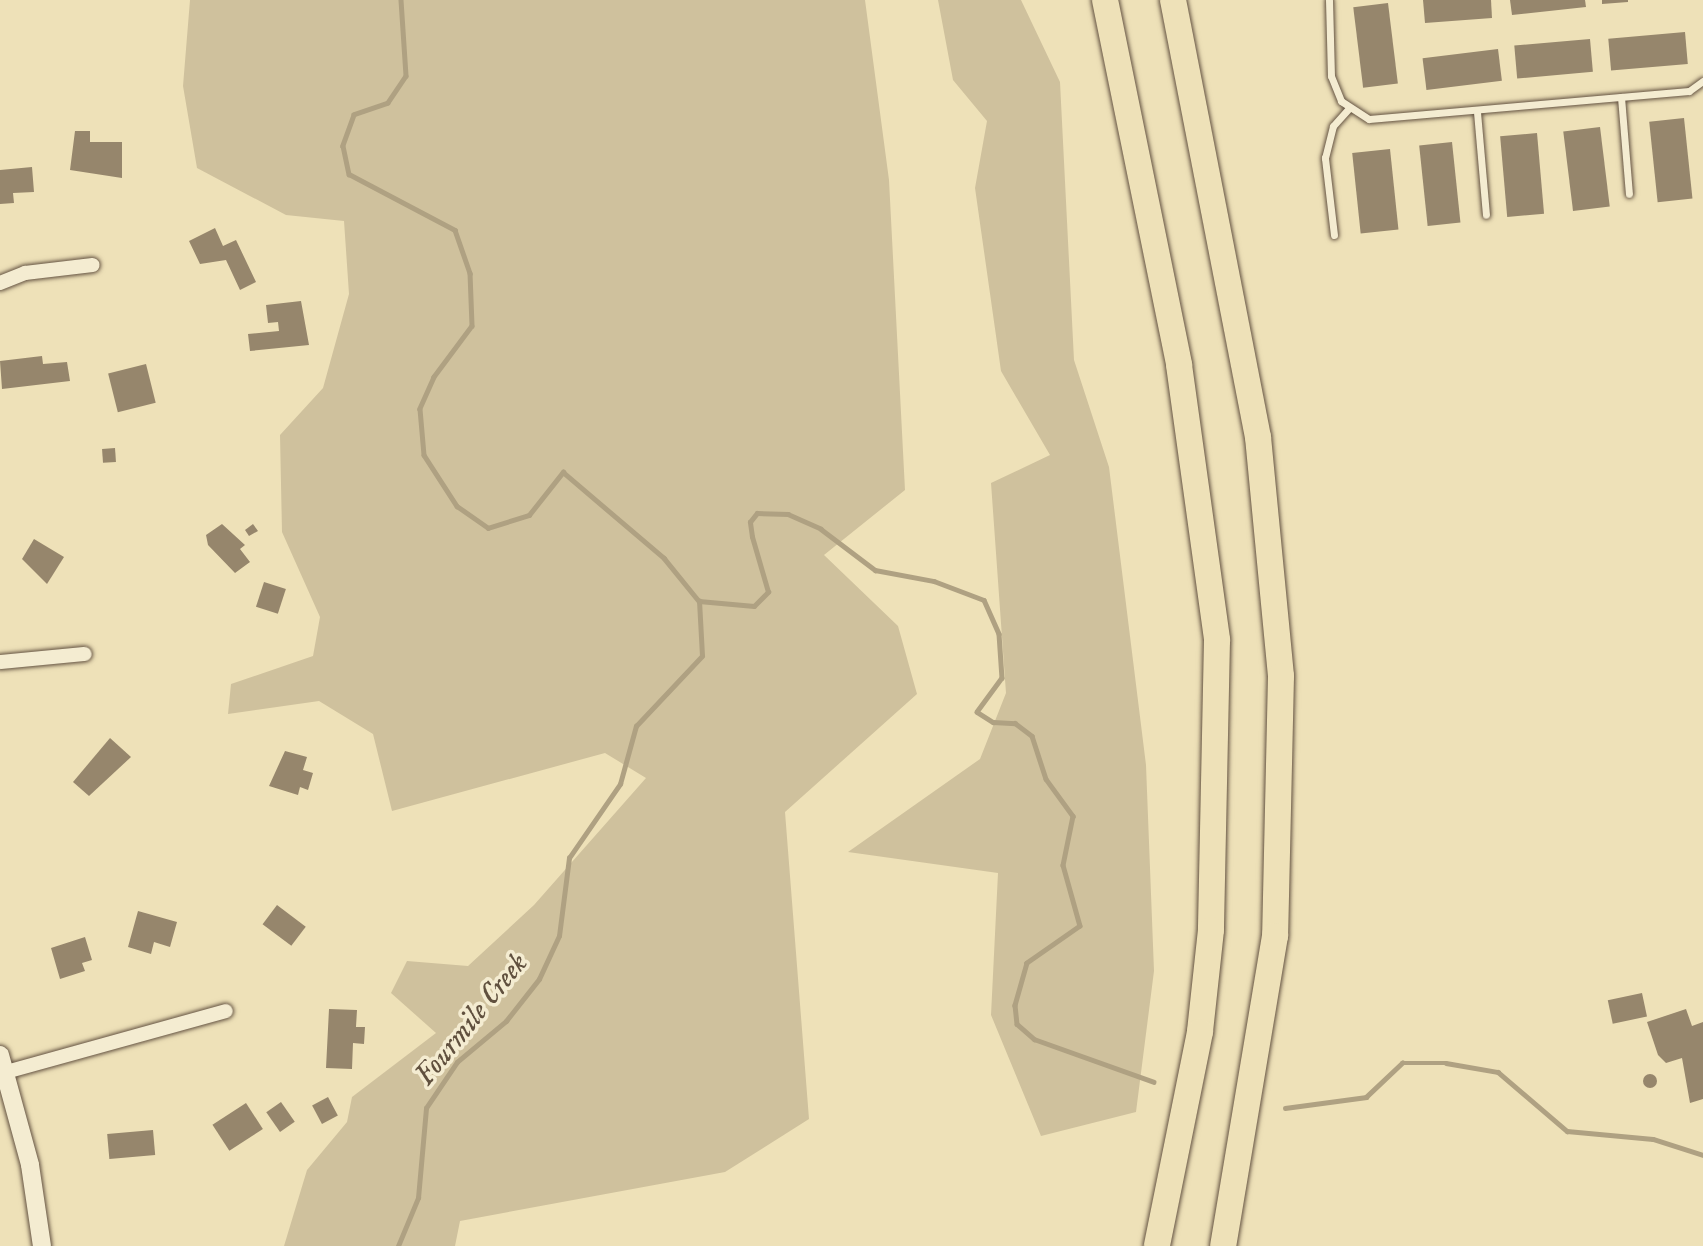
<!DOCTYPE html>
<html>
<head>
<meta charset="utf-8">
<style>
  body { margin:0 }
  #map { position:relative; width:1703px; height:1246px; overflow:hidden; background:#eee1b8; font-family:"IM FELL English",serif }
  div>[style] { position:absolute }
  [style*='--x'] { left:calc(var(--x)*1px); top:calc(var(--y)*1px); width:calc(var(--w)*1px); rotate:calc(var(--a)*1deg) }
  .green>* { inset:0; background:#cfc19d }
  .stream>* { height:4.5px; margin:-2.25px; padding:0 2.25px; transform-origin:2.25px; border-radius:2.25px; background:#afa182 }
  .building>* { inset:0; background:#96866c; transform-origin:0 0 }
  .round { border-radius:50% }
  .roads { filter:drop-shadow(0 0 2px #645342) drop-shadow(0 0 2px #645342) }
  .service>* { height:7px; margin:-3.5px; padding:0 3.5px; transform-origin:3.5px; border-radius:3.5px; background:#f4ecd1 }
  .minor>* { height:14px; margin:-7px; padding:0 7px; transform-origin:7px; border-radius:7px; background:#f4ecd1 }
  .tertiary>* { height:18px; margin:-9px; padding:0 9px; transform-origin:9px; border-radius:9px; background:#f4ecd1 }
  .motorway>* { height:26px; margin:-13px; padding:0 13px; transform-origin:13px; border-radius:13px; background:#eee1b8 }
  span { translate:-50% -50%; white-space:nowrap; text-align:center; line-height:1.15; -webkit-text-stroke:7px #f4ecd1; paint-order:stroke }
  .water-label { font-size:30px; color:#60503e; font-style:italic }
</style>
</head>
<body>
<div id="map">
  <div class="green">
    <div style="clip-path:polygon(190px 0,865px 0,889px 180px,905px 490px,824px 555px,898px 626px,917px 694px,785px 812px,809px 1119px,725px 1172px,460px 1221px,455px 1246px,284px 1246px,307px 1170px,347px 1122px,352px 1097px,436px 1033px,391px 993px,407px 961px,468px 966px,534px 905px,646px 778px,605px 753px,392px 811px,373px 734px,319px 701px,228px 714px,231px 684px,313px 656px,320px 617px,282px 532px,280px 435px,323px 388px,349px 294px,344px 221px,286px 215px,197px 168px,183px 86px)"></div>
    <div style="clip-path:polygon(938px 0,1021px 0,1060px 82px,1074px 360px,1109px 467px,1146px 765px,1154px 971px,1136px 1112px,1041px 1136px,991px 1015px,998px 873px,848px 852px,980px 759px,1006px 693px,991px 483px,1050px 455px,1001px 371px,975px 188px,987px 121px,953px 80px)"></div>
  </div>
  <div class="stream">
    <div style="--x:401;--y:0;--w:76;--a:86.2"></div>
    <div style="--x:406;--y:76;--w:32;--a:124"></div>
    <div style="--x:388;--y:103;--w:36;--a:161"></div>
    <div style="--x:354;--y:115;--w:33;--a:110"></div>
    <div style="--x:343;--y:146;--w:29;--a:78"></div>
    <div style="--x:349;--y:174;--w:120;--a:27.8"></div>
    <div style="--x:455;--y:230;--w:46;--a:70.8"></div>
    <div style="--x:470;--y:273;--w:53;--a:87.8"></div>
    <div style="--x:472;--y:326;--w:64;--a:126.7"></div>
    <div style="--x:434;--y:377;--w:35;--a:114"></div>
    <div style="--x:420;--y:409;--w:46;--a:85"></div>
    <div style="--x:424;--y:455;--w:61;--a:57.1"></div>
    <div style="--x:457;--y:506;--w:38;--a:35"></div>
    <div style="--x:488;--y:528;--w:43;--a:-17.6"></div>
    <div style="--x:529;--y:515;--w:55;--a:-51.7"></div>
    <div style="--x:563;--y:472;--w:133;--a:40.4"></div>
    <div style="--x:664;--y:558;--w:55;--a:50.9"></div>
    <div style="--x:699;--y:601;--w:55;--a:5.2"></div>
    <div style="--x:754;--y:606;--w:20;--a:-45"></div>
    <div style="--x:768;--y:592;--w:57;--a:-106.2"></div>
    <div style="--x:752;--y:537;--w:15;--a:-98"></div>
    <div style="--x:750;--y:522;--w:11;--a:-52"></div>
    <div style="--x:757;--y:513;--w:31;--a:2"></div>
    <div style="--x:788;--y:514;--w:36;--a:24"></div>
    <div style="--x:821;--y:529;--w:68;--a:37.2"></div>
    <div style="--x:875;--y:570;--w:60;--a:10.6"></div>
    <div style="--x:934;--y:581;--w:53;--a:20.8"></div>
    <div style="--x:984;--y:600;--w:37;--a:66"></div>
    <div style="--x:999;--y:634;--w:44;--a:86.1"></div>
    <div style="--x:1002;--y:678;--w:42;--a:126.3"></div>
    <div style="--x:977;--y:712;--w:19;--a:32"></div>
    <div style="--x:993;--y:722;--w:22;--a:3"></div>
    <div style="--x:1015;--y:723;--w:21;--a:37"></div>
    <div style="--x:1032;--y:736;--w:45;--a:72"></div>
    <div style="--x:1046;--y:779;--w:46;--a:53.9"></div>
    <div style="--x:1073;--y:816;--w:50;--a:101.5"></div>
    <div style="--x:1063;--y:865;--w:63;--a:74.4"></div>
    <div style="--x:1080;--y:926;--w:65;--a:145.1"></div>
    <div style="--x:1027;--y:963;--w:44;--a:105.9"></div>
    <div style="--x:1015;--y:1005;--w:19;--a:84"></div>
    <div style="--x:1017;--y:1024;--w:23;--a:41"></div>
    <div style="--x:1034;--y:1039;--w:127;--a:19.7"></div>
    <div style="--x:1285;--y:1108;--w:82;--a:-7.7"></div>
    <div style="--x:1366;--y:1097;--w:50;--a:-43.4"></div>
    <div style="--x:1402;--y:1063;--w:44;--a:0"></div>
    <div style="--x:1446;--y:1063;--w:53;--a:9.8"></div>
    <div style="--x:1498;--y:1072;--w:91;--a:40.5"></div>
    <div style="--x:1567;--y:1131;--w:86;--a:5.3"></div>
    <div style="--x:1653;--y:1139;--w:52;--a:17.7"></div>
    <div style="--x:398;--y:1246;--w:52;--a:-67.4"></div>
    <div style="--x:418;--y:1198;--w:90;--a:-84.9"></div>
    <div style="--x:426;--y:1108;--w:55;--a:-56"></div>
    <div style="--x:457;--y:1062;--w:64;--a:-39.9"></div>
    <div style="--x:506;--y:1021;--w:53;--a:-51.8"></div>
    <div style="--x:539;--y:979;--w:47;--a:-65.1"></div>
    <div style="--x:559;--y:936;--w:79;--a:-82.7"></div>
    <div style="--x:569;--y:858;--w:90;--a:-55.4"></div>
    <div style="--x:620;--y:784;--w:60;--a:-74.6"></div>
    <div style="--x:636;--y:726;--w:96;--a:-46.7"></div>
    <div style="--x:702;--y:656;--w:55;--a:-93.1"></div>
  </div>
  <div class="building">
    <div style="clip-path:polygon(1423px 0,1491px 0,1492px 18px,1425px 23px)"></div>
    <div style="clip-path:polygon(1510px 0,1585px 0,1586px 7px,1512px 15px)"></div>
    <div style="clip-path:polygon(1602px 0,1628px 0,1628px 2px,1602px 4px)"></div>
    <div style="left:1388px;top:3px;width:81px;height:35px;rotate:83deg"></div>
    <div style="left:1685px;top:32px;width:32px;height:77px;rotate:85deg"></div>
    <div style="left:1590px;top:39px;width:33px;height:76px;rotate:85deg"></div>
    <div style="left:1498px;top:49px;width:32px;height:76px;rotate:83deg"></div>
    <div style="left:1684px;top:118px;width:81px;height:35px;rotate:84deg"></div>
    <div style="left:1600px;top:127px;width:80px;height:37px;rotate:83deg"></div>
    <div style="clip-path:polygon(75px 131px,90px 131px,90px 142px,122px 142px,122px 178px,70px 170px)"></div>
    <div style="left:1537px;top:133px;width:81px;height:37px;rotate:85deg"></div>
    <div style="left:1452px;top:142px;width:81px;height:33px;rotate:84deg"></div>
    <div style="left:1390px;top:149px;width:81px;height:38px;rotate:84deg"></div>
    <div style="clip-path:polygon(32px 167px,34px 192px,13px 193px,14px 203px,0 204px,0 170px)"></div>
    <div style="clip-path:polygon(215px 228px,223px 246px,236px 240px,256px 282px,240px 290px,226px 260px,200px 264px,189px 241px)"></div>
    <div style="clip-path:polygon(301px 301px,309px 345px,250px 351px,248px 334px,279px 331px,278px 322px,268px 323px,266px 305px)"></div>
    <div style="clip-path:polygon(42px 356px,43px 364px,67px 362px,70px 381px,2px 389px,0 361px)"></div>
    <div style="left:146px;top:364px;width:40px;height:39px;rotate:76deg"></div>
    <div style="left:115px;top:448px;width:14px;height:13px;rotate:86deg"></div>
    <div style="clip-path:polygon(222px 524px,245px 545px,240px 549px,250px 562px,235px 573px,208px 545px,206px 535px)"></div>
    <div style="clip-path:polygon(253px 524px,258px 531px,249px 536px,245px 530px)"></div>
    <div style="clip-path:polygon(34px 539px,64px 557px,47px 584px,22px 559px)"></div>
    <div style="left:264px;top:582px;width:23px;height:26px;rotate:18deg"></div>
    <div style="clip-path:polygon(110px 738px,131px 757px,89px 796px,73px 782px)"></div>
    <div style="clip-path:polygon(285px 751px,307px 757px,303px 770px,313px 773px,308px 790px,300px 787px,298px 795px,269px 786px)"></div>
    <div style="left:277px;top:905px;width:36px;height:24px;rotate:37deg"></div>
    <div style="clip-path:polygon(138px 911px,177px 922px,170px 947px,154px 942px,151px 954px,128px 947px)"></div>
    <div style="clip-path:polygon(85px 937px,92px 960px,82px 963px,85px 971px,60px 979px,51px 948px)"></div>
    <div style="left:1642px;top:993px;width:24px;height:35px;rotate:78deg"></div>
    <div style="clip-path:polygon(329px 1009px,357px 1010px,356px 1027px,365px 1027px,364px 1044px,353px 1043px,352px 1069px,326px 1068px)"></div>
    <div style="clip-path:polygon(1686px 1009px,1692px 1026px,1703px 1022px,1703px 1099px,1690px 1103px,1682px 1058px,1666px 1063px,1658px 1055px,1647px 1022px)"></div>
    <div class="round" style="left:1643px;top:1074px;width:14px;height:14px"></div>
    <div style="left:328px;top:1097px;width:21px;height:18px;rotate:62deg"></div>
    <div style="left:281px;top:1102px;width:24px;height:18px;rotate:55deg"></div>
    <div style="left:246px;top:1103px;width:31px;height:40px;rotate:57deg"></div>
    <div style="left:153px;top:1130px;width:25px;height:46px;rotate:85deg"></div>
  </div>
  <div class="roads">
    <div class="service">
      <div style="--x:1329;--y:0;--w:76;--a:88.5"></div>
      <div style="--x:1331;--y:76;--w:27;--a:68"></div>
      <div style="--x:1341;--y:101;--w:33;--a:33"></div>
      <div style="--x:1369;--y:119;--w:321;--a:-5"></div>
      <div style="--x:1689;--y:91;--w:17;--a:-36"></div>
      <div style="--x:1621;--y:97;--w:97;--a:85.3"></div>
      <div style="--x:1477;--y:112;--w:103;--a:85"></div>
      <div style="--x:1334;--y:235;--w:78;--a:-96.7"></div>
      <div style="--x:1325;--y:158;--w:33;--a:-76"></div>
      <div style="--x:1333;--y:126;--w:24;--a:-48"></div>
    </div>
    <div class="minor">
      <div style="--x:0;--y:283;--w:27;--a:-22"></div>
      <div style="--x:25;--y:273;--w:68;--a:-6.7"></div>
      <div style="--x:0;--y:662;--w:85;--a:-5.4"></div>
      <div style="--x:6;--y:1072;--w:228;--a:-15.5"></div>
    </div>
    <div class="tertiary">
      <div style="--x:0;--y:1055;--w:114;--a:74.7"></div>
      <div style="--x:30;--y:1165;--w:82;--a:81.6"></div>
    </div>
    <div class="motorway">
      <div style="--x:1105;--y:0;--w:372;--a:78.5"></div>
      <div style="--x:1179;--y:365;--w:278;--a:82.1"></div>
      <div style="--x:1217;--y:640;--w:290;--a:91.2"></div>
      <div style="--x:1211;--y:930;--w:103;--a:96.2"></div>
      <div style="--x:1200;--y:1032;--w:218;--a:101.4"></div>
      <div style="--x:1173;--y:0;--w:445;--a:79"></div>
      <div style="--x:1258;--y:437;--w:240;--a:84.5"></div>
      <div style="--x:1281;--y:676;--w:260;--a:91.3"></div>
      <div style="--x:1275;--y:936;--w:314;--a:99.5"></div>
    </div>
  </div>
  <div class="water-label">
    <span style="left:472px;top:1020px;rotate:-51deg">Fourmile Creek</span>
  </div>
</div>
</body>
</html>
